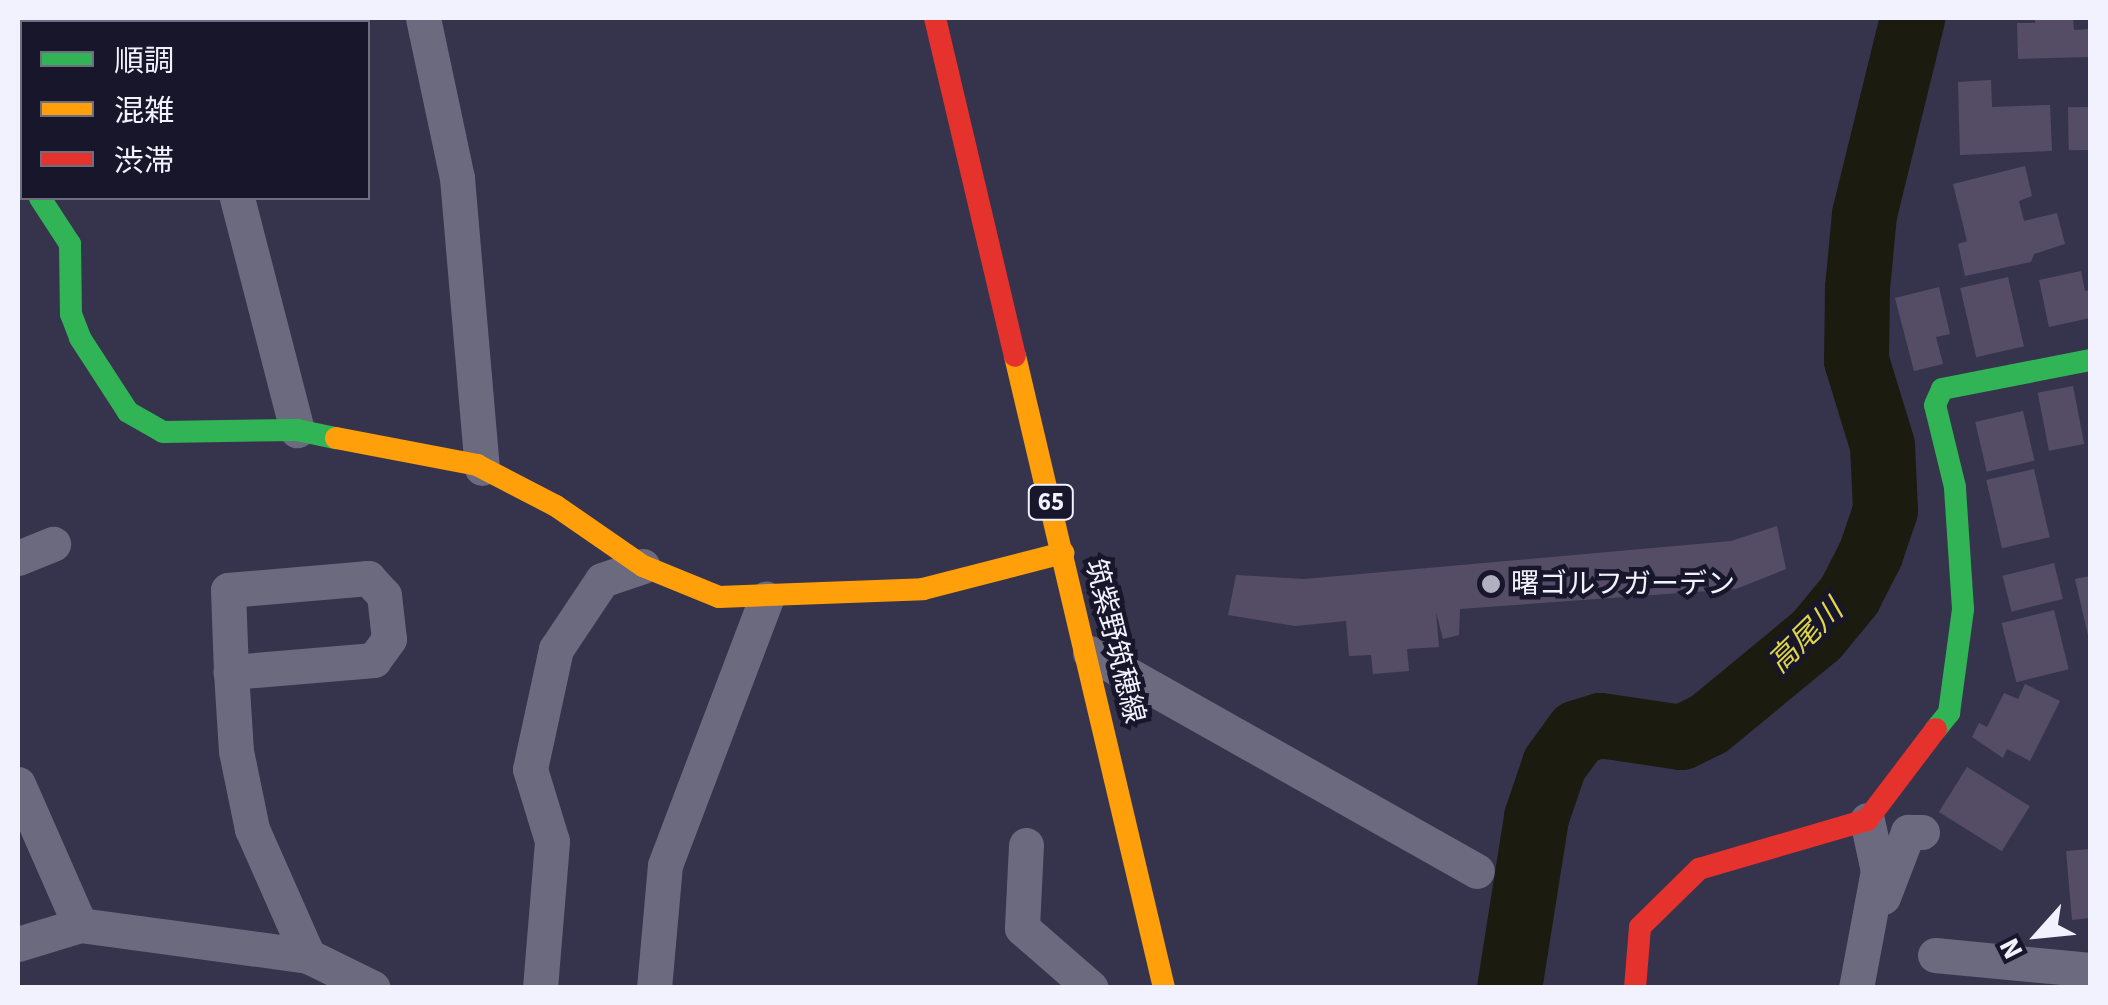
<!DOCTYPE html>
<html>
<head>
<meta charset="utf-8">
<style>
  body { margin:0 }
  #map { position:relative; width:2108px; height:1005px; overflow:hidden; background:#36344c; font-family:"Source Sans 3","Noto Sans JP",sans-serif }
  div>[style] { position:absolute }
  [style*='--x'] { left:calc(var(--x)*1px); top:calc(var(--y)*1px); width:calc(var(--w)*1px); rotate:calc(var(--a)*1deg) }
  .river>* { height:65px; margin:-32.5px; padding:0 32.5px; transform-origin:32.5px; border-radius:32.5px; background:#1c1b10 }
  .building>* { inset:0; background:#554d66; transform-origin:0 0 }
  .street>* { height:35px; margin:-17.5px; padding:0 17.5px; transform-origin:17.5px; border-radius:17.5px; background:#6c6a7f }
  .fast>* { height:22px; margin:-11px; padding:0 11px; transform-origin:11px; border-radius:11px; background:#30b455 }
  .slow>* { height:22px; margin:-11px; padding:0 11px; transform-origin:11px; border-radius:11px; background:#ff9f0a }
  .jam>* { height:22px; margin:-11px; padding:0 11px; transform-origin:11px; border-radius:11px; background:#e5322d }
  .dots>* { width:28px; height:28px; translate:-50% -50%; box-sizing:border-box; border:5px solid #17162a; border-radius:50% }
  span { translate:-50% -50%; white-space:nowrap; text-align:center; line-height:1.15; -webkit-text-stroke:9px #17162a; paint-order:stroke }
  .shield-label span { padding:2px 8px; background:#17162a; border:2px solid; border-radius:8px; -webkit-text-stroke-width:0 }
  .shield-label { font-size:25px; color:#f2f2fe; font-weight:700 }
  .poi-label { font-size:28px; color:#f2f2fe }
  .left { translate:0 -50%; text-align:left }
  .street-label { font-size:28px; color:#f2f2fe }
  .water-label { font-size:30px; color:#e0d644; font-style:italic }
  .frame { position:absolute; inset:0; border:20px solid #f2f2fe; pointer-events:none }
  .legend { position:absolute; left:20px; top:20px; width:350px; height:180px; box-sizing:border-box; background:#17162a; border:2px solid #6f6e7f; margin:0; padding:12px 18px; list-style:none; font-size:30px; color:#f2f2fe }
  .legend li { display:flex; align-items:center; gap:20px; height:50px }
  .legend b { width:50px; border:2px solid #6f6e7f }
  .north { position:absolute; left:1988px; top:885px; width:100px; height:100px; -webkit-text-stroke:8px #17162a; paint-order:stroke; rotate:243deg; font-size:28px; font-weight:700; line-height:40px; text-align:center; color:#f2f2fe }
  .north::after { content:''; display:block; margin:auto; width:35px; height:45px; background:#f2f2fe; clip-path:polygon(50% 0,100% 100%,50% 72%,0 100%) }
</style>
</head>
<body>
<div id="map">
  <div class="river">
    <div style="--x:1509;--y:988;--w:173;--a:-81"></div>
    <div style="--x:1536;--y:817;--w:56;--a:-71.2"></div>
    <div style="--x:1554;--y:764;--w:39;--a:-54"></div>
    <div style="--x:1577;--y:732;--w:24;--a:-17"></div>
    <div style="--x:1600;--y:725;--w:82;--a:8.4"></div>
    <div style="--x:1681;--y:737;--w:30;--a:-26"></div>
    <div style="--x:1708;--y:724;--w:140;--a:-39.5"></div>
    <div style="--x:1816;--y:635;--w:52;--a:-50.5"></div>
    <div style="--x:1849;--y:595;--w:46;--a:-62.9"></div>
    <div style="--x:1870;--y:554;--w:46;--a:-71.2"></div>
    <div style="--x:1885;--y:510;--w:65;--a:-92.6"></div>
    <div style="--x:1882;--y:445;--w:89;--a:-107"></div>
    <div style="--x:1856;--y:360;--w:72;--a:-89.2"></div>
    <div style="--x:1857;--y:288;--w:74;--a:-84.6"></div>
    <div style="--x:1864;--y:214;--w:202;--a:-76.2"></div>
  </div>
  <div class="building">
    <div style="clip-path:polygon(2035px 18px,2073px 18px,2074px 30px,2090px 29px,2090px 57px,2018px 59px,2017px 23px,2035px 23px)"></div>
    <div style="clip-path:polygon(1991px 80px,1992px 107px,2050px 105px,2052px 151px,1960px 155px,1958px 82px)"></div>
    <div style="left:2089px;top:107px;width:43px;height:21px;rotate:89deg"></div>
    <div style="clip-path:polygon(2025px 166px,2032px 196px,2019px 201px,2024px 221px,2057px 213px,2065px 244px,2034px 254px,2031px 262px,1965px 276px,1958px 244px,1967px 241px,1953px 184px)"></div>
    <div style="clip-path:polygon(2081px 271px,2085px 291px,2090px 290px,2090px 318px,2049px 327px,2039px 280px)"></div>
    <div style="left:2008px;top:277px;width:71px;height:49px;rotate:77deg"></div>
    <div style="clip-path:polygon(1939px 287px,1950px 334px,1936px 337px,1943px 364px,1914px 371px,1895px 298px)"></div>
    <div style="left:2073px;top:386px;width:59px;height:36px;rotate:79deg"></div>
    <div style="left:2023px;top:411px;width:51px;height:49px;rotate:77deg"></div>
    <div style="left:2034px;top:469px;width:70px;height:49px;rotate:77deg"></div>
    <div style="clip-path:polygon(1777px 526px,1786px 569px,1736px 589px,1460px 609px,1459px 635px,1443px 639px,1436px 612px,1439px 647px,1407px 649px,1409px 671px,1373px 674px,1371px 655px,1349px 656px,1346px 621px,1295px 626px,1228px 615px,1236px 575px,1304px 579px,1731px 541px)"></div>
    <div style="left:2054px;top:563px;width:37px;height:53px;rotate:76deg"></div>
    <div style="clip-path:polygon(2090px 576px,2090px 640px,2089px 640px,2075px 579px)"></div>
    <div style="left:2054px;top:610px;width:61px;height:54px;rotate:76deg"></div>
    <div style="clip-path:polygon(2025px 684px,2060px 701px,2030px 761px,2007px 749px,2003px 758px,1972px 737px,1979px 723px,1987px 727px,2004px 693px,2018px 699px)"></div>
    <div style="left:1967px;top:767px;width:74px;height:53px;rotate:32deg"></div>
    <div style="clip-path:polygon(2090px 849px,2090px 918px,2072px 920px,2066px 851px)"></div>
  </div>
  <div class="street">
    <div style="--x:190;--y:18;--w:4;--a:76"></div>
    <div style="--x:423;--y:18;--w:164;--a:78"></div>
    <div style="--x:457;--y:178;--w:291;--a:85.1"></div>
    <div style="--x:18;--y:164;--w:8;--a:60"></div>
    <div style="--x:237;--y:198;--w:240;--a:75.5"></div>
    <div style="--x:18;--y:558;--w:38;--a:-22"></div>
    <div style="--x:1090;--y:653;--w:444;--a:29.4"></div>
    <div style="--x:231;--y:672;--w:82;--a:-92.1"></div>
    <div style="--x:228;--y:590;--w:141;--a:-4.9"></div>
    <div style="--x:368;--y:578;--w:23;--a:47"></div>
    <div style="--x:384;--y:595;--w:44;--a:83.5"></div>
    <div style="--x:389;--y:639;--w:26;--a:126"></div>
    <div style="--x:374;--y:660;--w:144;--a:175.2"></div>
    <div style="--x:231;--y:672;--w:79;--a:86.4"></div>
    <div style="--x:236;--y:751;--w:80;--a:78.4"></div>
    <div style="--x:252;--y:829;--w:139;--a:66.2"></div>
    <div style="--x:18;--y:784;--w:154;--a:66.3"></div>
    <div style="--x:1026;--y:845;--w:83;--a:92.8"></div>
    <div style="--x:1022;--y:928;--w:91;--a:41"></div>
    <div style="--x:1883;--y:897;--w:70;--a:-69"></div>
    <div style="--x:1908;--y:832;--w:14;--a:0"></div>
    <div style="--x:18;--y:944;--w:65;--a:-17"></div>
    <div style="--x:80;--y:925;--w:230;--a:7.7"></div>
    <div style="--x:308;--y:956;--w:72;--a:26.2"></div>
    <div style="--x:1935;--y:955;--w:156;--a:5.5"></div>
    <div style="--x:540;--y:988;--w:147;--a:-85.3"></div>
    <div style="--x:552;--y:841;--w:75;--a:-107"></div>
    <div style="--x:530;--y:769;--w:123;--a:-77.8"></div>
    <div style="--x:556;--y:649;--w:83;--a:-56.3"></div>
    <div style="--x:602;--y:580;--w:43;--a:-18.9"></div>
    <div style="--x:654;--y:988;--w:123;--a:-84.9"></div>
    <div style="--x:665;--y:865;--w:285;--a:-69.2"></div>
    <div style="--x:1856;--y:988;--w:119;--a:-79.4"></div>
    <div style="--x:1878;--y:871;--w:52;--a:-102.2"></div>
  </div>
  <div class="fast">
    <div style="--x:40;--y:198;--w:55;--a:56.9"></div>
    <div style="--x:70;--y:244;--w:70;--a:89.2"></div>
    <div style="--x:71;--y:314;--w:26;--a:69"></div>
    <div style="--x:80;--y:338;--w:88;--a:57"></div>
    <div style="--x:128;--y:412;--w:40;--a:29.7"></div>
    <div style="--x:163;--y:432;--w:134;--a:-0.9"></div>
    <div style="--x:297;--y:430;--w:40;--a:12"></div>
    <div style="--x:1936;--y:729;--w:21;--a:-51"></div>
    <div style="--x:1949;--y:713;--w:105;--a:-82.3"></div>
    <div style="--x:1963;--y:609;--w:122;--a:-93.8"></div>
    <div style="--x:1955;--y:487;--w:84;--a:-103.7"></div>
    <div style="--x:1935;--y:405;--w:17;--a:-66"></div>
    <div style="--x:1942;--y:389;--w:151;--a:-11.1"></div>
  </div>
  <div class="slow">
    <div style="--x:1015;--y:356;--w:649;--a:76.73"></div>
    <div style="--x:336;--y:438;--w:144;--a:10.8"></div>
    <div style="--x:477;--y:465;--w:89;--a:27.4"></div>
    <div style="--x:556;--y:506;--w:106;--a:34.6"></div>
    <div style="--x:643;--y:566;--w:82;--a:22.2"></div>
    <div style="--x:719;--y:597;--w:204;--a:-2.2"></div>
    <div style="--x:923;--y:589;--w:145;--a:-14.4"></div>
  </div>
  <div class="jam">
    <div style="--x:935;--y:18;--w:347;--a:76.7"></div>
    <div style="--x:1635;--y:988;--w:61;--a:-85.3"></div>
    <div style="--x:1640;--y:927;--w:83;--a:-44.5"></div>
    <div style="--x:1699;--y:869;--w:175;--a:-16.3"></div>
    <div style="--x:1867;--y:820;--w:114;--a:-52.8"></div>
  </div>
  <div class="dots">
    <div style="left:1491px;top:584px;background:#b0b0c0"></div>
  </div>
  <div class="shield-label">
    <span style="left:1051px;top:502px">65</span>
  </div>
  <div class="poi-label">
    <span class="left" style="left:1511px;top:584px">曙ゴルフガーデン</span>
  </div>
  <div class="street-label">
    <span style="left:1115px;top:641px;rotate:76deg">筑紫野筑穂線</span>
  </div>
  <div class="water-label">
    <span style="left:1806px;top:637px;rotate:-44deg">高尾川</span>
  </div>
  <div class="frame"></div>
  <ul class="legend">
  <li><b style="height:12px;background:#30b455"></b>順調</li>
  <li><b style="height:12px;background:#ff9f0a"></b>混雑</li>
  <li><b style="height:12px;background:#e5322d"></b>渋滞</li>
  </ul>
  <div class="north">N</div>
</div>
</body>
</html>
